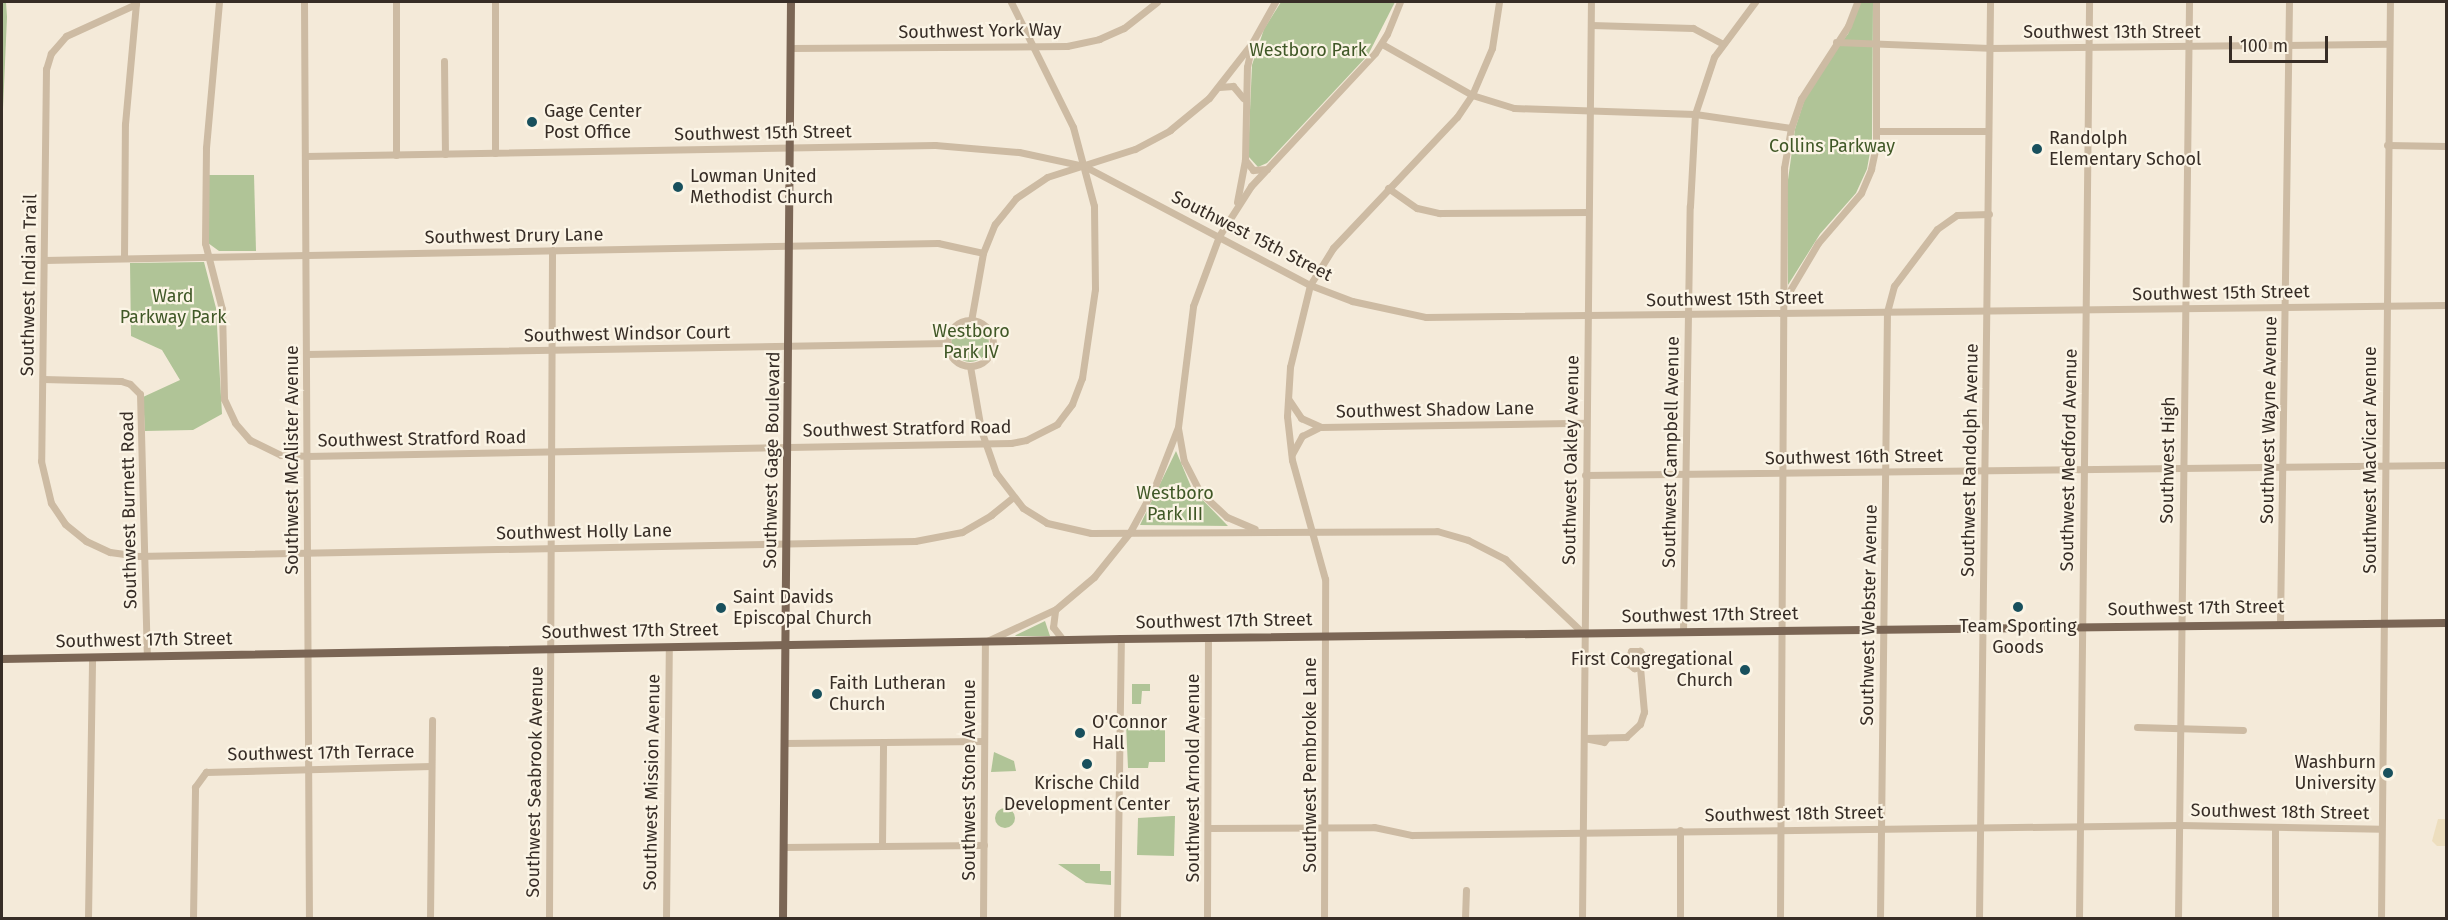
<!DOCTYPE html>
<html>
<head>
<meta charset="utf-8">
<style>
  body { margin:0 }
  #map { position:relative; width:2448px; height:920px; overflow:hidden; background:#f4ead9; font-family:"Fira Sans",sans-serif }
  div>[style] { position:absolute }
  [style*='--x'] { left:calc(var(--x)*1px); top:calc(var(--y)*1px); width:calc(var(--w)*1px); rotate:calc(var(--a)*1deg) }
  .green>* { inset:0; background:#b0c497 }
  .round { border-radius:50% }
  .plaza>* { inset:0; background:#eddebe }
  .minor>* { height:7px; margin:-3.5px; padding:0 3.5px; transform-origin:3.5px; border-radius:3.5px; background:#cdbba3 }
  .minor>.ring { margin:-3.5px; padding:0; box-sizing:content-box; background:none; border:7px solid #cdbba3; border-radius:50% }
  .major>* { height:8px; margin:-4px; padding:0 4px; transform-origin:4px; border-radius:4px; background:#7b6655 }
  .dots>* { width:16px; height:16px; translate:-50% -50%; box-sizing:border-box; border:3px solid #fbf4e5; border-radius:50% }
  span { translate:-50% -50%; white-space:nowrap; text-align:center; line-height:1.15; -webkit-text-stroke:4.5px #fbf4e5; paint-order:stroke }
  .street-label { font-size:18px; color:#372d26 }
  .park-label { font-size:18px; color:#405827 }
  .poi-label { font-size:18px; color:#372d26 }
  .left { translate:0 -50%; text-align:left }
  .right { translate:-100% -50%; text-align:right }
  .frame { position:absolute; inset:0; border:3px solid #372d26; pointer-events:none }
  .scale { position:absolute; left:2229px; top:36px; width:99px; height:27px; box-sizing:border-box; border:3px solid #372d26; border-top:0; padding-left:8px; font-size:18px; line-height:21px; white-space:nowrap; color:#372d26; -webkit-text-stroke:4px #fbf4e5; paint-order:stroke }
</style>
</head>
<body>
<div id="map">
  <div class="green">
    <div style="clip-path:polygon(2px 2px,6px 2px,7px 17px,2px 132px)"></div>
    <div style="clip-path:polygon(1281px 2px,1395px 2px,1368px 55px,1267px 163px,1258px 167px,1248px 156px,1252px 65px,1264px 29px)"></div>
    <div style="clip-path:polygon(1861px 2px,1873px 2px,1872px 141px,1867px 169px,1856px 193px,1820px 234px,1788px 285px,1787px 187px,1795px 129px,1805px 98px,1825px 62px,1848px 34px)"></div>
    <div style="clip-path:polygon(208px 175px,254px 175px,256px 251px,219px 251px,208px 243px)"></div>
    <div style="clip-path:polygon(204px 262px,216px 308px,222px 414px,193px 430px,145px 431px,143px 397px,180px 380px,162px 350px,131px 336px,130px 263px)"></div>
    <div class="round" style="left:951px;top:324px;width:38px;height:38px"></div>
    <div style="clip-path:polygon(1176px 451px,1192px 489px,1228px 526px,1140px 525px)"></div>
    <div style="clip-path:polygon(1045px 621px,1050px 636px,1015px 636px,1016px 635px)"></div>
    <div style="clip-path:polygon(1132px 684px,1150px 684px,1150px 691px,1142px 691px,1141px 704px,1132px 704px)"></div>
    <div style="clip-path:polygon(1126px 724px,1165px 725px,1165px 762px,1149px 762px,1148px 768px,1128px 768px)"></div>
    <div style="clip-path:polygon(994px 752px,1014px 761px,1016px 771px,991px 772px)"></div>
    <div class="round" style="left:995px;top:808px;width:20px;height:20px"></div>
    <div style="clip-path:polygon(1172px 816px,1175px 816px,1174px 856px,1137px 855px,1138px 818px)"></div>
    <div style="clip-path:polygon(1058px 864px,1100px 864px,1100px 871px,1111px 871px,1111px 885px,1086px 883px)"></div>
  </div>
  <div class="plaza">
    <div style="clip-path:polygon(2438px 819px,2446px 819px,2446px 846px,2437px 846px,2432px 841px)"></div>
  </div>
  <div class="minor">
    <div style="--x:219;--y:2;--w:147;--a:95.1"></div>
    <div style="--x:206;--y:148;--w:95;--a:90.6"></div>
    <div style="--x:205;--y:243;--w:68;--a:75.6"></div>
    <div style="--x:222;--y:309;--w:90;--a:88.7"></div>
    <div style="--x:224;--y:399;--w:26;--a:65"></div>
    <div style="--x:235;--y:423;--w:23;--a:49"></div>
    <div style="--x:250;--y:440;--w:34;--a:26"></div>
    <div style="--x:281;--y:455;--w:25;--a:2"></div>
    <div style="--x:306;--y:456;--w:705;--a:-1.06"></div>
    <div style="--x:1011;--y:443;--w:15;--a:-11"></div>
    <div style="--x:1026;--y:440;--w:35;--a:-27"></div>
    <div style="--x:1057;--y:424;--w:25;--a:-53"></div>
    <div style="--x:1072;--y:404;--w:28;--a:-69"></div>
    <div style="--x:1082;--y:378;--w:90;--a:-81.7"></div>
    <div style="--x:1095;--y:289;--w:83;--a:-90.7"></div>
    <div style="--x:1094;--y:206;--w:82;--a:-104.9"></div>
    <div style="--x:1073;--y:127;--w:140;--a:-116.4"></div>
    <div style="--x:304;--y:2;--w:916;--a:89.69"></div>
    <div style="--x:495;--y:2;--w:151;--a:90"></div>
    <div style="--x:136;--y:4;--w:77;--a:155.4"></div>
    <div style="--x:66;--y:36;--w:23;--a:131"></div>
    <div style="--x:51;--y:53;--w:17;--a:107"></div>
    <div style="--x:46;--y:69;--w:392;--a:90.7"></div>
    <div style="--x:41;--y:461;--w:43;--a:76.6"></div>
    <div style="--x:51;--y:503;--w:25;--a:56"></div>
    <div style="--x:65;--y:524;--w:27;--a:39"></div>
    <div style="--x:86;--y:541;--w:26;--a:25"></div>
    <div style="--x:110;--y:552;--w:27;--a:8"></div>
    <div style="--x:137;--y:556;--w:778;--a:-1.1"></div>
    <div style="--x:915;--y:541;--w:48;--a:-10.8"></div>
    <div style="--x:962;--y:532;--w:34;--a:-30"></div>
    <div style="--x:991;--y:515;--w:28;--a:-39"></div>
    <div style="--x:1591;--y:25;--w:102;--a:1.7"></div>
    <div style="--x:1693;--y:28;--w:32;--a:28"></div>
    <div style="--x:1836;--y:42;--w:153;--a:2.2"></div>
    <div style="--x:1989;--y:48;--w:400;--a:-0.6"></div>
    <div style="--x:1382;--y:44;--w:103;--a:29.5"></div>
    <div style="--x:1472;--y:95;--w:44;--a:17.2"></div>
    <div style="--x:1514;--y:108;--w:181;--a:1.9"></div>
    <div style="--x:1695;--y:114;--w:97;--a:8.3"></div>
    <div style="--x:791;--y:48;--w:276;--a:-0.4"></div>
    <div style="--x:1067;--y:46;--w:33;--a:-12"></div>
    <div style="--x:1099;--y:39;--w:27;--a:-24"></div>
    <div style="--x:1124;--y:28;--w:42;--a:-38.2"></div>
    <div style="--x:444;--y:61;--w:93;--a:89.4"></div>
    <div style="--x:1219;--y:87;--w:14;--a:-4"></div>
    <div style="--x:1233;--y:86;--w:16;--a:50"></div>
    <div style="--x:1877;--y:131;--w:111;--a:0"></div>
    <div style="--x:2387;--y:145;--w:59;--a:1"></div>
    <div style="--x:396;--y:155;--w:153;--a:-90"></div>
    <div style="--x:305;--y:156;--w:630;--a:-1"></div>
    <div style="--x:935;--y:145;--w:84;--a:4.8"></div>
    <div style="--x:1019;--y:152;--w:66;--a:12.2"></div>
    <div style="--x:1084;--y:166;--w:255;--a:27.8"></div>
    <div style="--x:1310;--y:285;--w:45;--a:20.9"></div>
    <div style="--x:1352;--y:301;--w:76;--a:12.2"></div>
    <div style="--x:1426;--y:317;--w:1020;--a:-0.67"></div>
    <div style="--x:1245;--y:160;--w:13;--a:51"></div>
    <div style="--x:1253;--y:170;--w:14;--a:-4"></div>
    <div style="--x:1388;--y:188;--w:35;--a:35"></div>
    <div style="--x:1417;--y:208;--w:23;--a:13"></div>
    <div style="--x:1439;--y:213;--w:149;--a:-0.4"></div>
    <div style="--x:1237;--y:202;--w:43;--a:-79.2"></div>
    <div style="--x:1245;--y:160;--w:93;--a:-88.8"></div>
    <div style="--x:1247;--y:67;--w:25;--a:-78"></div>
    <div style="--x:1252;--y:43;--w:47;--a:-60.7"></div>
    <div style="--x:124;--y:258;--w:134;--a:-89.6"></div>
    <div style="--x:125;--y:124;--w:122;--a:-84.8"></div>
    <div style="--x:44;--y:260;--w:894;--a:-1.09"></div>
    <div style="--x:938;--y:243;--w:46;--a:12.5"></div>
    <div style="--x:1786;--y:297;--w:63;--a:-59.3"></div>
    <div style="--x:1818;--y:243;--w:66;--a:-49.3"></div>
    <div style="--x:1861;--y:193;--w:26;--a:-67"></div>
    <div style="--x:1871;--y:169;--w:25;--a:-78"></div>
    <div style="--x:1876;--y:145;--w:143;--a:-90"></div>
    <div class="ring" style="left:947px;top:320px;width:39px;height:39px"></div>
    <div style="--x:971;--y:321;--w:69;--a:-80"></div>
    <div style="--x:983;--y:253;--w:31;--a:-68"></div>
    <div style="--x:995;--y:224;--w:33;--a:-51"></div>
    <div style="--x:1016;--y:198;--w:37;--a:-34"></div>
    <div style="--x:1047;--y:177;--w:92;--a:-17.7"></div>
    <div style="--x:1135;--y:149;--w:40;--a:-28"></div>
    <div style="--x:1170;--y:130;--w:50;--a:-39.4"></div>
    <div style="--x:1209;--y:98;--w:70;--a:-52"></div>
    <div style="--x:306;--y:354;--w:642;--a:-0.98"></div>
    <div style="--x:970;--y:366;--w:65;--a:80.2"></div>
    <div style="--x:981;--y:430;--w:46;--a:70.8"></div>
    <div style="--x:996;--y:473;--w:44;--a:52.4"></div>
    <div style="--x:1023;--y:508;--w:28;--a:32"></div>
    <div style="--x:1047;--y:523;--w:45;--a:12.8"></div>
    <div style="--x:1091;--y:533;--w:346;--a:-0.3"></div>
    <div style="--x:1437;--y:531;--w:32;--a:16"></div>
    <div style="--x:1468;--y:540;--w:42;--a:27.2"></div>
    <div style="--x:1505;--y:559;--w:108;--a:43.5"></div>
    <div style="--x:43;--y:379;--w:78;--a:1.5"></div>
    <div style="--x:121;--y:381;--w:9;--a:18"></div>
    <div style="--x:130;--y:384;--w:14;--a:45"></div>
    <div style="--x:140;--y:394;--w:262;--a:88.5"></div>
    <div style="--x:1289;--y:400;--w:22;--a:56"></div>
    <div style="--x:1301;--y:418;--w:22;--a:24"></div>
    <div style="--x:1321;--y:427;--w:265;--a:-0.9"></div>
    <div style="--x:1178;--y:428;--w:34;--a:80"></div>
    <div style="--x:1184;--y:461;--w:35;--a:63"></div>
    <div style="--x:1200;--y:492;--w:37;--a:43"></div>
    <div style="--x:1227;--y:517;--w:30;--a:23"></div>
    <div style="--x:1292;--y:454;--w:21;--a:-61"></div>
    <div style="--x:1302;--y:436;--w:18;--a:-27"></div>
    <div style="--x:1585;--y:475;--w:861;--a:-0.67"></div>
    <div style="--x:1055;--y:611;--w:16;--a:97"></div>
    <div style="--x:1053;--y:627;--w:16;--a:52"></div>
    <div style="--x:2280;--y:623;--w:621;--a:-89.17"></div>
    <div style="--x:1683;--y:632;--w:426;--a:-89.1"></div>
    <div style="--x:1690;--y:206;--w:92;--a:-86.9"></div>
    <div style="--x:1695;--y:114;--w:60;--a:-71.6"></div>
    <div style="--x:1714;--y:57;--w:69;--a:-53.3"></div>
    <div style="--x:2137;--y:727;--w:106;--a:1.6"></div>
    <div style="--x:1584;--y:738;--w:42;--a:-1.4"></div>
    <div style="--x:1626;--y:737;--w:19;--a:-43"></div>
    <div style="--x:1640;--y:724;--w:13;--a:-72"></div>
    <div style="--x:1644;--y:712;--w:45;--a:-95.1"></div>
    <div style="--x:1640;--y:667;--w:10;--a:-61"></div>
    <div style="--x:1645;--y:658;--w:9;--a:-126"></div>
    <div style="--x:1640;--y:651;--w:9;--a:180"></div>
    <div style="--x:1631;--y:651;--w:13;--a:108"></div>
    <div style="--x:1627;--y:663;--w:9;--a:36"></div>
    <div style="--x:1634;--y:668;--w:6;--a:-9"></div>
    <div style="--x:1584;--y:738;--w:20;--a:11"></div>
    <div style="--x:1604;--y:742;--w:5;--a:-53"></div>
    <div style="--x:784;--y:743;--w:200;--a:-0.6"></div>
    <div style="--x:1208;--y:828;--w:166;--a:-0.3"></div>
    <div style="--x:1374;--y:827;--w:39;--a:12"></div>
    <div style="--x:1412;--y:835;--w:768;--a:-0.75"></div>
    <div style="--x:2180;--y:825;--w:201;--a:1.1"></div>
    <div style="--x:882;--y:845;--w:103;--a:-89.4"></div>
    <div style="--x:783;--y:847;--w:201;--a:-0.6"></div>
    <div style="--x:88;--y:918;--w:261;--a:-89.1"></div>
    <div style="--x:193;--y:918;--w:131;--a:-89.1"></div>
    <div style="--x:195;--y:787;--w:19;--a:-54"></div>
    <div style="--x:206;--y:772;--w:225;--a:-1.5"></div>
    <div style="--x:430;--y:918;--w:198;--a:-89.4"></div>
    <div style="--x:549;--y:918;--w:668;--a:-89.74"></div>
    <div style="--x:666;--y:918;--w:271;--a:-89.4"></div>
    <div style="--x:983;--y:918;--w:276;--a:-89.6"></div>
    <div style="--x:985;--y:642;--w:78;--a:-24.9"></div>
    <div style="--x:1056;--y:609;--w:50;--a:-40.1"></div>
    <div style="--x:1094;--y:577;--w:58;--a:-51.3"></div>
    <div style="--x:1130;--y:532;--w:52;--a:-61.5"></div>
    <div style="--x:1155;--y:486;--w:63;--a:-68.7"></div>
    <div style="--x:1178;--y:427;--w:122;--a:-82.9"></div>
    <div style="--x:1193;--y:306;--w:75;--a:-69.6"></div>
    <div style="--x:1219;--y:236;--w:59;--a:-57.4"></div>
    <div style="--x:1251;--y:186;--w:182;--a:-47"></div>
    <div style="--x:1375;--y:53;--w:22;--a:-58"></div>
    <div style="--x:1387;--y:34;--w:35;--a:-68"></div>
    <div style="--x:1117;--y:918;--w:279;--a:-89.2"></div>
    <div style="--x:1207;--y:918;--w:280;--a:-89.8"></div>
    <div style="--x:1324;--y:918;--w:339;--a:-89.8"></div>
    <div style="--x:1325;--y:579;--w:123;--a:-105.5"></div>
    <div style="--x:1292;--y:460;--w:44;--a:-96.5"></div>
    <div style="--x:1287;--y:416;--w:49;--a:-86.5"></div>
    <div style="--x:1290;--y:367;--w:84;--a:-76.3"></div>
    <div style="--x:1310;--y:285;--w:44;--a:-58.1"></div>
    <div style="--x:1333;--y:248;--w:180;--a:-46.6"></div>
    <div style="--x:1457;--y:117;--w:27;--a:-56"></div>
    <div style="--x:1472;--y:95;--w:51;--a:-66.9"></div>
    <div style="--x:1492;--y:48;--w:47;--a:-81.3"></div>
    <div style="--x:1465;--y:918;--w:28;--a:-88"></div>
    <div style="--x:1582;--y:918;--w:916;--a:-89.44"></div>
    <div style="--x:1680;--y:918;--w:88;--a:-90"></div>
    <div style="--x:1780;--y:918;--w:750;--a:-89.69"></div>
    <div style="--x:1784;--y:168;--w:41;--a:-80.1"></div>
    <div style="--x:1791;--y:128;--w:31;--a:-71"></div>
    <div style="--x:1801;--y:99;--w:87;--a:-57.2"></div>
    <div style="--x:1848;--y:26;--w:26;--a:-69"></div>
    <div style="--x:1880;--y:918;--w:606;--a:-89.34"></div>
    <div style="--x:1887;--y:312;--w:27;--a:-75"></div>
    <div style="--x:1894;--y:286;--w:71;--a:-53"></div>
    <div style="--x:1937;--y:229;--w:24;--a:-35"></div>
    <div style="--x:1957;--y:215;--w:32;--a:-2"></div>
    <div style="--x:1979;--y:918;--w:916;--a:-89.31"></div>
    <div style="--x:2079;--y:918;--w:916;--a:-89.37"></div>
    <div style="--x:2178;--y:918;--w:916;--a:-89.31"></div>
    <div style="--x:2275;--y:918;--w:90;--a:-90"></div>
    <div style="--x:2381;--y:918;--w:916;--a:-89.44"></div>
  </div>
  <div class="major">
    <div style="--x:2;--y:659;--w:1119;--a:-1.02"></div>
    <div style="--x:1121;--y:639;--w:1325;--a:-0.69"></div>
    <div style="--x:783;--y:918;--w:916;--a:-89.5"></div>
  </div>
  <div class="dots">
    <div style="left:532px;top:122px;background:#18505d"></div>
    <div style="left:2037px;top:149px;background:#18505d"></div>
    <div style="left:678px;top:187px;background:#18505d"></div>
    <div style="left:2018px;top:607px;background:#18505d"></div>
    <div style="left:721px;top:608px;background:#18505d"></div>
    <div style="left:1745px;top:670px;background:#18505d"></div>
    <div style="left:817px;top:694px;background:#18505d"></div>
    <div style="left:1080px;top:733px;background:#18505d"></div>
    <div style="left:1087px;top:764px;background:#18505d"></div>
    <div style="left:2388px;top:773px;background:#18505d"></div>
  </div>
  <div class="street-label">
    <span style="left:980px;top:31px;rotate:-1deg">Southwest York Way</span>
    <span style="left:2112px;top:32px">Southwest 13th Street</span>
    <span style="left:763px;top:133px;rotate:-1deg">Southwest 15th Street</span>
    <span style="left:514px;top:236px;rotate:-1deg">Southwest Drury Lane</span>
    <span style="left:1252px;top:236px;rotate:27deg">Southwest 15th Street</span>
    <span style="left:29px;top:285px;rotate:-89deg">Southwest Indian Trail</span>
    <span style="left:2221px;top:293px;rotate:-1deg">Southwest 15th Street</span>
    <span style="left:1735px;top:299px;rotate:-1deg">Southwest 15th Street</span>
    <span style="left:627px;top:334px;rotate:-1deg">Southwest Windsor Court</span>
    <span style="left:1435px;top:410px;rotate:-1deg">Southwest Shadow Lane</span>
    <span style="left:2269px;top:420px;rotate:-89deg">Southwest Wayne Avenue</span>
    <span style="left:907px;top:429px;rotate:-1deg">Southwest Stratford Road</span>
    <span style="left:422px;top:439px;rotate:-1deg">Southwest Stratford Road</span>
    <span style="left:1671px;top:452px;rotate:-89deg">Southwest Campbell Avenue</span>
    <span style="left:1854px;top:457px;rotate:-1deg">Southwest 16th Street</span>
    <span style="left:292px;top:460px;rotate:-90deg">Southwest McAlister Avenue</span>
    <span style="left:772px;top:460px;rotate:-89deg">Southwest Gage Boulevard</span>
    <span style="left:1571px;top:460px;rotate:-89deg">Southwest Oakley Avenue</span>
    <span style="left:1970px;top:460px;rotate:-89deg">Southwest Randolph Avenue</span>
    <span style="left:2069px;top:460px;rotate:-89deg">Southwest Medford Avenue</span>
    <span style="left:2168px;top:460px;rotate:-89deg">Southwest High</span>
    <span style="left:2370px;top:460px;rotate:-90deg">Southwest MacVicar Avenue</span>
    <span style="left:129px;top:510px;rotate:-91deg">Southwest Burnett Road</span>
    <span style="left:584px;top:532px;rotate:-1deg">Southwest Holly Lane</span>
    <span style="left:2196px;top:608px;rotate:-1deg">Southwest 17th Street</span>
    <span style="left:1710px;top:615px;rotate:-1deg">Southwest 17th Street</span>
    <span style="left:1869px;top:615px;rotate:-89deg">Southwest Webster Avenue</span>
    <span style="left:1224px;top:621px;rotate:-1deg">Southwest 17th Street</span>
    <span style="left:630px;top:631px;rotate:-1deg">Southwest 17th Street</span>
    <span style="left:144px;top:640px;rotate:-1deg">Southwest 17th Street</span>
    <span style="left:321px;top:753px;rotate:-1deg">Southwest 17th Terrace</span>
    <span style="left:1310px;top:765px;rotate:-90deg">Southwest Pembroke Lane</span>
    <span style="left:1193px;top:778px;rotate:-90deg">Southwest Arnold Avenue</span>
    <span style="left:969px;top:780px;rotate:-90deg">Southwest Stone Avenue</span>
    <span style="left:535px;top:782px;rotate:-89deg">Southwest Seabrook Avenue</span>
    <span style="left:652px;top:782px;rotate:-89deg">Southwest Mission Avenue</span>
    <span style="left:2280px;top:812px;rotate:1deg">Southwest 18th Street</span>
    <span style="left:1794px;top:814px;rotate:-1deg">Southwest 18th Street</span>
  </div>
  <div class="park-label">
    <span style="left:1308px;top:50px">Westboro Park</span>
    <span style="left:1832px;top:146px">Collins Parkway</span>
    <span style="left:173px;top:307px">Ward<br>Parkway Park</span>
    <span style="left:971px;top:342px">Westboro<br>Park IV</span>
    <span style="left:1175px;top:504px">Westboro<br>Park III</span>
  </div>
  <div class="poi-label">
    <span class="left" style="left:544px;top:122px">Gage Center<br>Post Office</span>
    <span class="left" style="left:2049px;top:149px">Randolph<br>Elementary School</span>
    <span class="left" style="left:690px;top:187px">Lowman United<br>Methodist Church</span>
    <span class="left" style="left:733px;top:608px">Saint Davids<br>Episcopal Church</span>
    <span style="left:2018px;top:637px">Team Sporting<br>Goods</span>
    <span class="right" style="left:1733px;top:670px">First Congregational<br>Church</span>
    <span class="left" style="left:829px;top:694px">Faith Lutheran<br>Church</span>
    <span class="left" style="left:1092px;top:733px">O'Connor<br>Hall</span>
    <span class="right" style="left:2376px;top:773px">Washburn<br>University</span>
    <span style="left:1087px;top:794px">Krische Child<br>Development Center</span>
  </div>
  <div class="frame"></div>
  <div class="scale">100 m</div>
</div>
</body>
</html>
